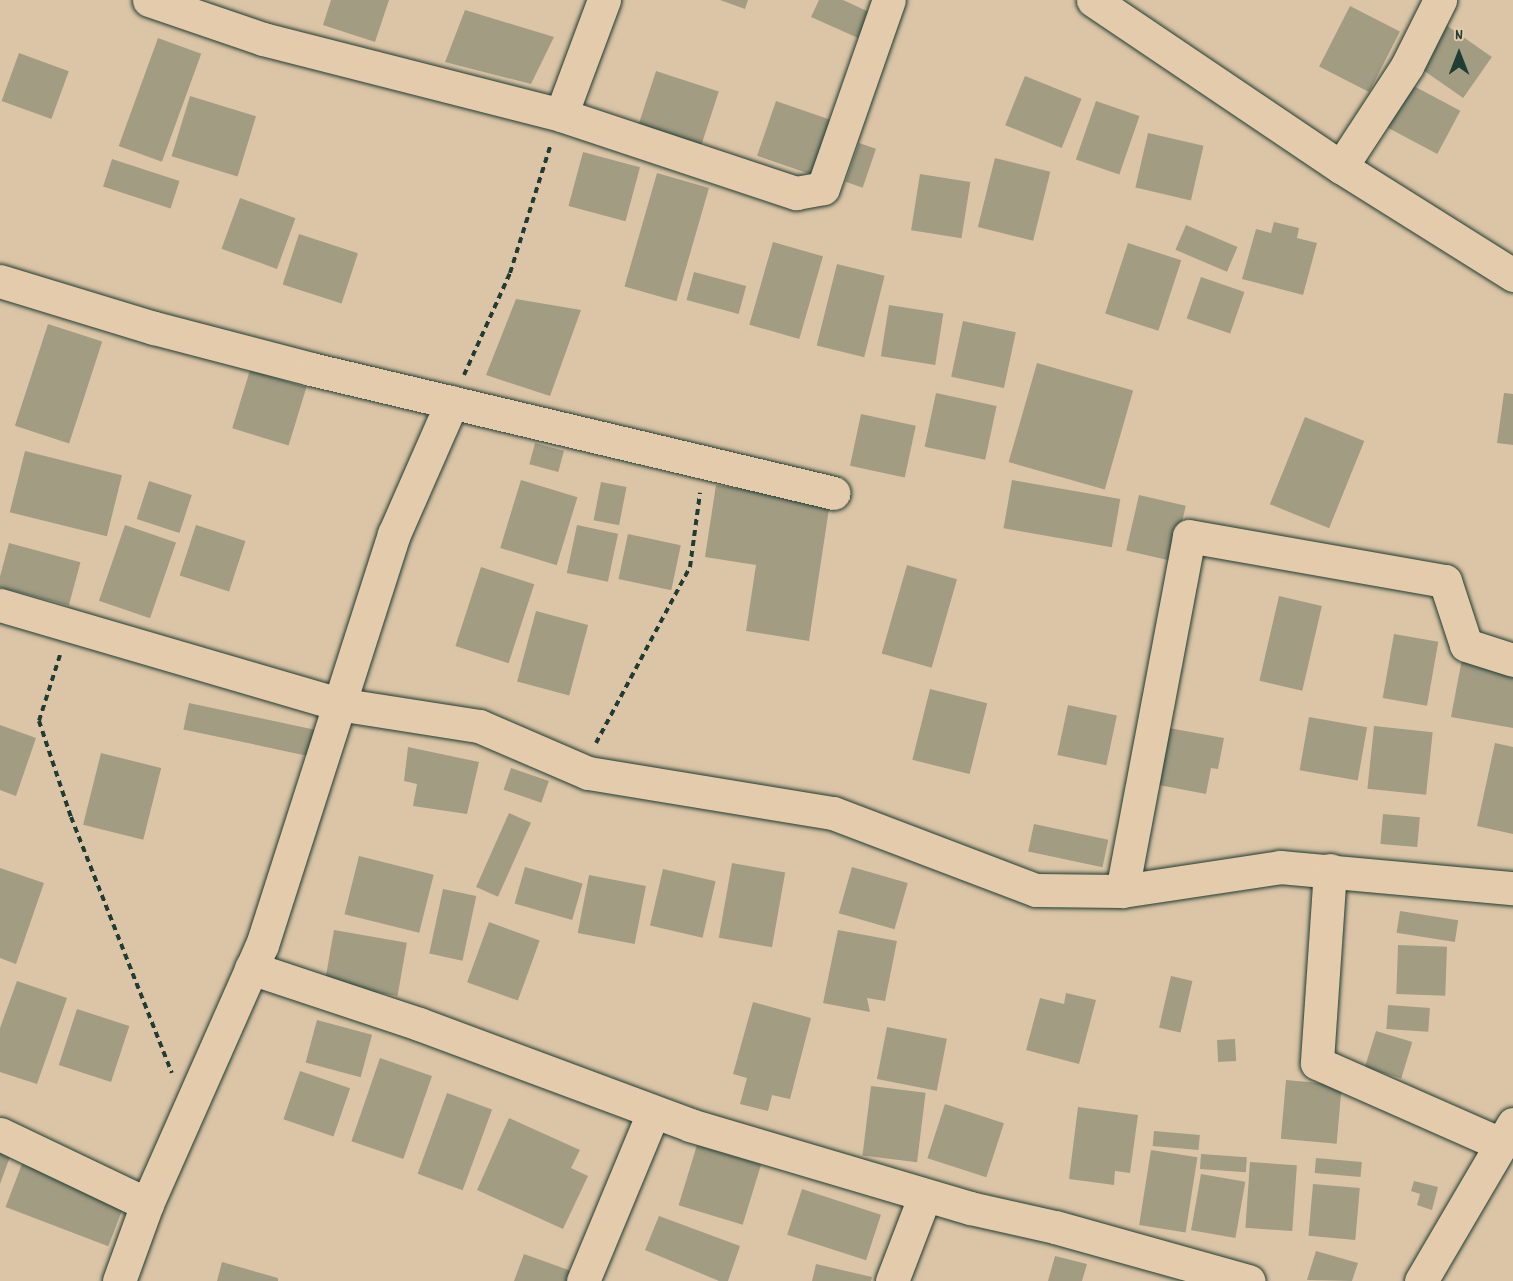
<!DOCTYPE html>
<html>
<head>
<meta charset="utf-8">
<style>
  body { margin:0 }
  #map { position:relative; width:1513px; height:1281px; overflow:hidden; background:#dcc5a7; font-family:Dekko,sans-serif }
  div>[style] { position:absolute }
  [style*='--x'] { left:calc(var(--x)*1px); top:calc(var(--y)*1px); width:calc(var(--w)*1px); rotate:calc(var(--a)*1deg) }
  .building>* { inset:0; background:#a29c83; transform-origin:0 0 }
  .path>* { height:4px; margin-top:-2px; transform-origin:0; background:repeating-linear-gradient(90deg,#1f3d34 0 6px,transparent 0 10.5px) }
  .roads { filter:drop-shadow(0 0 2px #1f3d34) drop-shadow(0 0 2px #1f3d34) }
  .minor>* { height:33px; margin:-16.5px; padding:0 16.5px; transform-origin:16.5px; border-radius:16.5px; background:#e4cbac }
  span { translate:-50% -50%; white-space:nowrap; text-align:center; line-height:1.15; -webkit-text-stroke:4.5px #e4cbac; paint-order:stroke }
  .north { position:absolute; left:1429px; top:24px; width:60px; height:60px; -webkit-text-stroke:4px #e4cbac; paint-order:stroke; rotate:0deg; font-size:16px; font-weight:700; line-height:24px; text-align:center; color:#1f3d34 }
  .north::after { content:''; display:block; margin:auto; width:21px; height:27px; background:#1f3d34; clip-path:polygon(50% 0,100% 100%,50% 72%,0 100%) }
</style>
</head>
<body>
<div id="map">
  <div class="building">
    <div style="clip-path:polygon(331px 0,389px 0,375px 42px,323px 25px)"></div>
    <div style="clip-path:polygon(720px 0,748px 0,745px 9px)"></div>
    <div style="clip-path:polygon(819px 0,843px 0,869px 12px,858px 38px,811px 17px)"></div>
    <div style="left:1350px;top:6px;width:56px;height:68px;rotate:27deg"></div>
    <div style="clip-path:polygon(465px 10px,554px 37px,531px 84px,445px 62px)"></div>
    <div style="left:1446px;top:25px;width:56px;height:50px;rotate:35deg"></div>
    <div style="left:158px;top:38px;width:46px;height:115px;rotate:20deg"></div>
    <div style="left:19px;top:53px;width:53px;height:51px;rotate:20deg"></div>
    <div style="left:656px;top:71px;width:66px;height:60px;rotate:18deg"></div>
    <div style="left:1025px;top:76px;width:61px;height:53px;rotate:22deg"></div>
    <div style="left:1410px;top:84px;width:57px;height:49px;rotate:28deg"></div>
    <div style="left:190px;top:96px;width:69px;height:63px;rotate:17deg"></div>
    <div style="left:776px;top:101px;width:59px;height:58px;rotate:19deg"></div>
    <div style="left:1096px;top:101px;width:46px;height:62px;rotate:19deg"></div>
    <div style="left:1148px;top:133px;width:57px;height:56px;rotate:13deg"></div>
    <div style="left:859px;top:143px;width:18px;height:41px;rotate:19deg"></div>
    <div style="left:583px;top:152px;width:59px;height:56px;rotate:15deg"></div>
    <div style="left:995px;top:158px;width:57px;height:71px;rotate:14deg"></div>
    <div style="left:112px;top:159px;width:71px;height:29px;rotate:18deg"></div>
    <div style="left:657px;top:173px;width:54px;height:118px;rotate:16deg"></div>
    <div style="left:920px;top:174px;width:51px;height:57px;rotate:9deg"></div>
    <div style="left:240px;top:198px;width:59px;height:54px;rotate:20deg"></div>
    <div style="clip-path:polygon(1274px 222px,1299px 228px,1297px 238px,1317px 243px,1303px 295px,1242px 279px,1256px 229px,1271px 233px)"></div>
    <div style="left:1186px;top:225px;width:56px;height:27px;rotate:23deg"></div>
    <div style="left:299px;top:234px;width:62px;height:53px;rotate:18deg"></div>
    <div style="left:773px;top:242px;width:52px;height:86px;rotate:16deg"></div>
    <div style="left:1128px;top:243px;width:56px;height:74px;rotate:18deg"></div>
    <div style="left:837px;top:264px;width:49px;height:84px;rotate:14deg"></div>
    <div style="left:694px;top:272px;width:54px;height:29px;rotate:15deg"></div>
    <div style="left:1201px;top:277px;width:46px;height:44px;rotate:19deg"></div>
    <div style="clip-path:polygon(516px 299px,581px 310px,550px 396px,486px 375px)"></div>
    <div style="left:889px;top:305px;width:55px;height:52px;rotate:9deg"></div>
    <div style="left:963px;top:321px;width:54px;height:57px;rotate:12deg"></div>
    <div style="left:48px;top:324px;width:57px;height:107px;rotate:18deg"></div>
    <div style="left:1037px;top:363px;width:100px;height:103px;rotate:16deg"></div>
    <div style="left:250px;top:370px;width:59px;height:61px;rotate:17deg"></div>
    <div style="left:936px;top:393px;width:62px;height:55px;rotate:12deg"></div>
    <div style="clip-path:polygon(1504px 393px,1513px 394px,1513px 445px,1497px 443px)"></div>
    <div style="left:861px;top:414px;width:56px;height:53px;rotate:12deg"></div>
    <div style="left:1305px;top:417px;width:64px;height:94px;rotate:22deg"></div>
    <div style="left:535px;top:443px;width:30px;height:22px;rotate:15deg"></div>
    <div style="left:25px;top:451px;width:100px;height:63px;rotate:14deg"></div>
    <div style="left:521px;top:480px;width:59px;height:71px;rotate:17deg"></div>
    <div style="left:1012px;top:480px;width:110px;height:49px;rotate:10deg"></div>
    <div style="left:149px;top:481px;width:45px;height:40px;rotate:18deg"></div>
    <div style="left:601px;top:482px;width:26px;height:39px;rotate:11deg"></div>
    <div style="clip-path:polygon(716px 485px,830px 502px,809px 641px,746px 631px,756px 565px,705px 557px)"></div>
    <div style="left:1139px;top:495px;width:48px;height:57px;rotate:13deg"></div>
    <div style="left:125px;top:525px;width:54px;height:80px;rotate:19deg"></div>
    <div style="left:196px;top:525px;width:52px;height:53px;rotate:18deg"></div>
    <div style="left:577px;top:525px;width:42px;height:49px;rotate:12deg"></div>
    <div style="left:628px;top:534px;width:54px;height:46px;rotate:12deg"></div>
    <div style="left:9px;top:543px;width:74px;height:45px;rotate:15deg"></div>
    <div style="left:907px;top:565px;width:52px;height:92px;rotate:16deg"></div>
    <div style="left:481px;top:567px;width:56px;height:83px;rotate:18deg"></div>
    <div style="left:1279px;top:596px;width:44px;height:87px;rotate:13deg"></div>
    <div style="left:536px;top:611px;width:54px;height:73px;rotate:15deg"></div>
    <div style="left:1394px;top:634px;width:45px;height:65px;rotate:10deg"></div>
    <div style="clip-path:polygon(1462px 659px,1513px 669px,1513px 728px,1451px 717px)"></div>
    <div style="left:930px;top:689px;width:59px;height:73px;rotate:14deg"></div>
    <div style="left:189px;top:703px;width:131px;height:27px;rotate:12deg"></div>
    <div style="left:1068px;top:705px;width:50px;height:51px;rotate:12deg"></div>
    <div style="left:1309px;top:717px;width:59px;height:54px;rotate:10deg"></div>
    <div style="clip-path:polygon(0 725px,36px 738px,16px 796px,0 790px)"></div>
    <div style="left:1374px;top:726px;width:59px;height:63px;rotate:6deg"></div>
    <div style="clip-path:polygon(1169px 728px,1224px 738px,1218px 769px,1211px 768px,1206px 794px,1159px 785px)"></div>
    <div style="clip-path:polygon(1495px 743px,1513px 747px,1513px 834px,1477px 826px)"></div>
    <div style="clip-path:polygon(408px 747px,479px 762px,467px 814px,413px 806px,417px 784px,404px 781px)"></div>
    <div style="left:101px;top:753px;width:62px;height:74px;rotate:14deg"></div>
    <div style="left:511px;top:768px;width:40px;height:23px;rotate:19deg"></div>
    <div style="left:509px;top:813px;width:24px;height:81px;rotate:24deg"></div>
    <div style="left:1383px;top:814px;width:37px;height:30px;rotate:5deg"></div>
    <div style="left:1034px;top:824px;width:76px;height:28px;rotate:12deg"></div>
    <div style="left:359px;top:856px;width:77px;height:60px;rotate:14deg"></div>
    <div style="left:732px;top:863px;width:54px;height:76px;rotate:10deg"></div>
    <div style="left:525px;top:867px;width:60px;height:38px;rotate:16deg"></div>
    <div style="left:852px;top:867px;width:58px;height:48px;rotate:16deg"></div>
    <div style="clip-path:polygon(0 868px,44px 883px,16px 964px,0 958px)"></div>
    <div style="left:663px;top:869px;width:54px;height:58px;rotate:13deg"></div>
    <div style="left:589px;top:875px;width:58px;height:59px;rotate:11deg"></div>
    <div style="left:443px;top:889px;width:34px;height:66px;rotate:12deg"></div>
    <div style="left:1400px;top:911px;width:59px;height:22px;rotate:9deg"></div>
    <div style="left:489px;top:922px;width:54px;height:64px;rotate:20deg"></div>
    <div style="left:334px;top:930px;width:74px;height:54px;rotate:10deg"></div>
    <div style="clip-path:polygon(838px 930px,897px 941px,885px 1001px,867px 998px,870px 1012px,823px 1003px)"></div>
    <div style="left:1398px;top:945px;width:49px;height:49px;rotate:2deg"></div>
    <div style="left:1171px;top:976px;width:22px;height:53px;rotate:13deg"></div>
    <div style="clip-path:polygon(17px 981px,67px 998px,37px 1084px,0 1072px,0 1028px)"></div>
    <div style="clip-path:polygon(1066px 993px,1096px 1000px,1079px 1064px,1026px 1050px,1040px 998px,1064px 1004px)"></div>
    <div style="clip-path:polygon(753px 1002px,811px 1018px,790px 1099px,772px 1095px,768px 1111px,740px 1104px,747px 1078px,733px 1074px)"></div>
    <div style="left:1388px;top:1005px;width:42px;height:24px;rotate:4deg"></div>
    <div style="left:77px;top:1009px;width:55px;height:59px;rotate:18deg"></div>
    <div style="left:317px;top:1020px;width:57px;height:44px;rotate:15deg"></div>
    <div style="left:887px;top:1027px;width:61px;height:53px;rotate:11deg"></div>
    <div style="left:1376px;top:1031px;width:38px;height:38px;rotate:17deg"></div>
    <div style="left:1235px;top:1039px;width:22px;height:18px;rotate:87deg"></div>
    <div style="left:380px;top:1058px;width:55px;height:88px;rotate:19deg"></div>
    <div style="left:300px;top:1071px;width:53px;height:51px;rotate:19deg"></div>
    <div style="left:1286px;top:1080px;width:56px;height:59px;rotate:5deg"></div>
    <div style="left:871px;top:1086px;width:55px;height:70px;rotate:7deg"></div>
    <div style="left:447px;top:1093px;width:48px;height:86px;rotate:20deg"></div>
    <div style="left:945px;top:1104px;width:62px;height:57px;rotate:18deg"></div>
    <div style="clip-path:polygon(1078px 1107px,1138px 1115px,1130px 1173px,1115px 1171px,1114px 1185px,1069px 1179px)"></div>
    <div style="clip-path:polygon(509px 1118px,580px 1150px,571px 1168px,588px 1176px,563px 1229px,477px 1190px)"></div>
    <div style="left:1154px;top:1131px;width:46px;height:15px;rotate:5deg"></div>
    <div style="left:697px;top:1145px;width:67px;height:63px;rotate:17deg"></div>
    <div style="clip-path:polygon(0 1150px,11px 1154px,0 1184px)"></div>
    <div style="left:1151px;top:1150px;width:47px;height:76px;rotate:9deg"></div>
    <div style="left:1201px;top:1154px;width:46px;height:15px;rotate:4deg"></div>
    <div style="left:1316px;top:1158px;width:46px;height:15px;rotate:5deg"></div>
    <div style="left:1250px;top:1162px;width:47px;height:66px;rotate:4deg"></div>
    <div style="left:22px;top:1164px;width:110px;height:46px;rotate:21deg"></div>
    <div style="left:1201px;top:1174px;width:45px;height:57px;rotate:10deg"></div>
    <div style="clip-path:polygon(1414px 1181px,1438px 1187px,1432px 1210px,1417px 1205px,1420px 1194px,1411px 1191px)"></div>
    <div style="left:1313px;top:1184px;width:47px;height:52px;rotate:5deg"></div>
    <div style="left:802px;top:1189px;width:83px;height:48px;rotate:18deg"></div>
    <div style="clip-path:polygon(659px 1216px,740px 1246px,728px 1281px,719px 1281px,645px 1250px)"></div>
    <div style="clip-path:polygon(1316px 1251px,1358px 1263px,1352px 1281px,1307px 1280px)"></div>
    <div style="clip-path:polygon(524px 1254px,574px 1272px,571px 1281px,514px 1281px)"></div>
    <div style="clip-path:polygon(1055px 1256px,1087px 1264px,1082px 1281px,1048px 1281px)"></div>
    <div style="clip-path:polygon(222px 1262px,278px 1278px,278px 1281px,217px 1281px)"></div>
    <div style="clip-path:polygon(816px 1264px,872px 1277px,871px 1281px,812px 1281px)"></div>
  </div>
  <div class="path">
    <div style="--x:464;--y:375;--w:112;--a:-65.7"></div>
    <div style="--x:510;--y:273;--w:135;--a:-72.4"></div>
    <div style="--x:60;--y:655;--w:69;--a:107.7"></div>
    <div style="--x:39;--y:721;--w:101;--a:71.6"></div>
    <div style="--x:71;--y:817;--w:275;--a:68.5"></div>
    <div style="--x:596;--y:743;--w:200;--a:-61.9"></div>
    <div style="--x:690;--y:567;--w:75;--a:-82.3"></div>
  </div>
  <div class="roads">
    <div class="minor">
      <div style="--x:149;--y:0;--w:120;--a:18.9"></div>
      <div style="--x:263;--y:39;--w:308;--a:14.3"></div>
      <div style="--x:561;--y:115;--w:123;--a:-69.5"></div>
      <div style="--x:1093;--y:0;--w:299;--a:34"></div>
      <div style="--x:1341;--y:167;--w:203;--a:32.1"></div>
      <div style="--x:561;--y:115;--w:248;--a:18.4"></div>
      <div style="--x:796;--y:193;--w:27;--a:-10"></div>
      <div style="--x:823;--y:188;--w:199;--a:-70.7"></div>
      <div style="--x:1341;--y:167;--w:121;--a:-56.8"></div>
      <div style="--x:1407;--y:66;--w:74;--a:-63.4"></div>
      <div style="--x:0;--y:281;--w:161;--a:17"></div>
      <div style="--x:154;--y:328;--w:162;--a:14.6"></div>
      <div style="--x:311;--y:369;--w:537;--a:13.34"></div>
      <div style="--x:0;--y:605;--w:352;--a:16.3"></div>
      <div style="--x:338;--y:704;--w:143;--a:8.9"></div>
      <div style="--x:479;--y:726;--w:119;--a:23.3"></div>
      <div style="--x:588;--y:773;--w:248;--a:9.3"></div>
      <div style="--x:833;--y:813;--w:217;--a:20.8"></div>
      <div style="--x:1036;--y:890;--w:86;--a:0.7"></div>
      <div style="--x:1122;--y:891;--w:160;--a:-8.6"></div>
      <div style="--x:1280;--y:867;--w:234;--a:5.2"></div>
      <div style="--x:1330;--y:870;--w:193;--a:93.9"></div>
      <div style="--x:1317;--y:1063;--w:201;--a:23.8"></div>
      <div style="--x:1122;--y:891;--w:361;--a:-79.3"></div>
      <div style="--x:1189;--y:536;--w:260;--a:10"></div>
      <div style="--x:1445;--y:581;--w:67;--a:71.8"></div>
      <div style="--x:1466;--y:645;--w:49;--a:17.7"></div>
      <div style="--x:251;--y:968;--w:177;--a:18.4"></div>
      <div style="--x:419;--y:1024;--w:289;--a:20.4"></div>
      <div style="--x:690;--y:1125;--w:292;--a:16.5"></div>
      <div style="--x:970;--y:1208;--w:87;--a:12.6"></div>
      <div style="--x:1055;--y:1227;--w:201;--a:15.6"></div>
      <div style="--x:0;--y:1134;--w:163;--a:25.5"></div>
      <div style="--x:119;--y:1281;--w:82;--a:-70"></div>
      <div style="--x:147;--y:1204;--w:283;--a:-66.1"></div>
      <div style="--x:262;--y:945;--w:432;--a:-72.2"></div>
      <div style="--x:394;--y:534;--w:144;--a:-66.3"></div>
      <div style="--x:583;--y:1281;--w:182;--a:-67.4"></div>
      <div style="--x:892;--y:1281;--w:92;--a:-69"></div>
      <div style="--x:1421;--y:1281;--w:182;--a:-59.6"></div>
    </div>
  </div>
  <div class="north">N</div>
</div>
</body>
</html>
